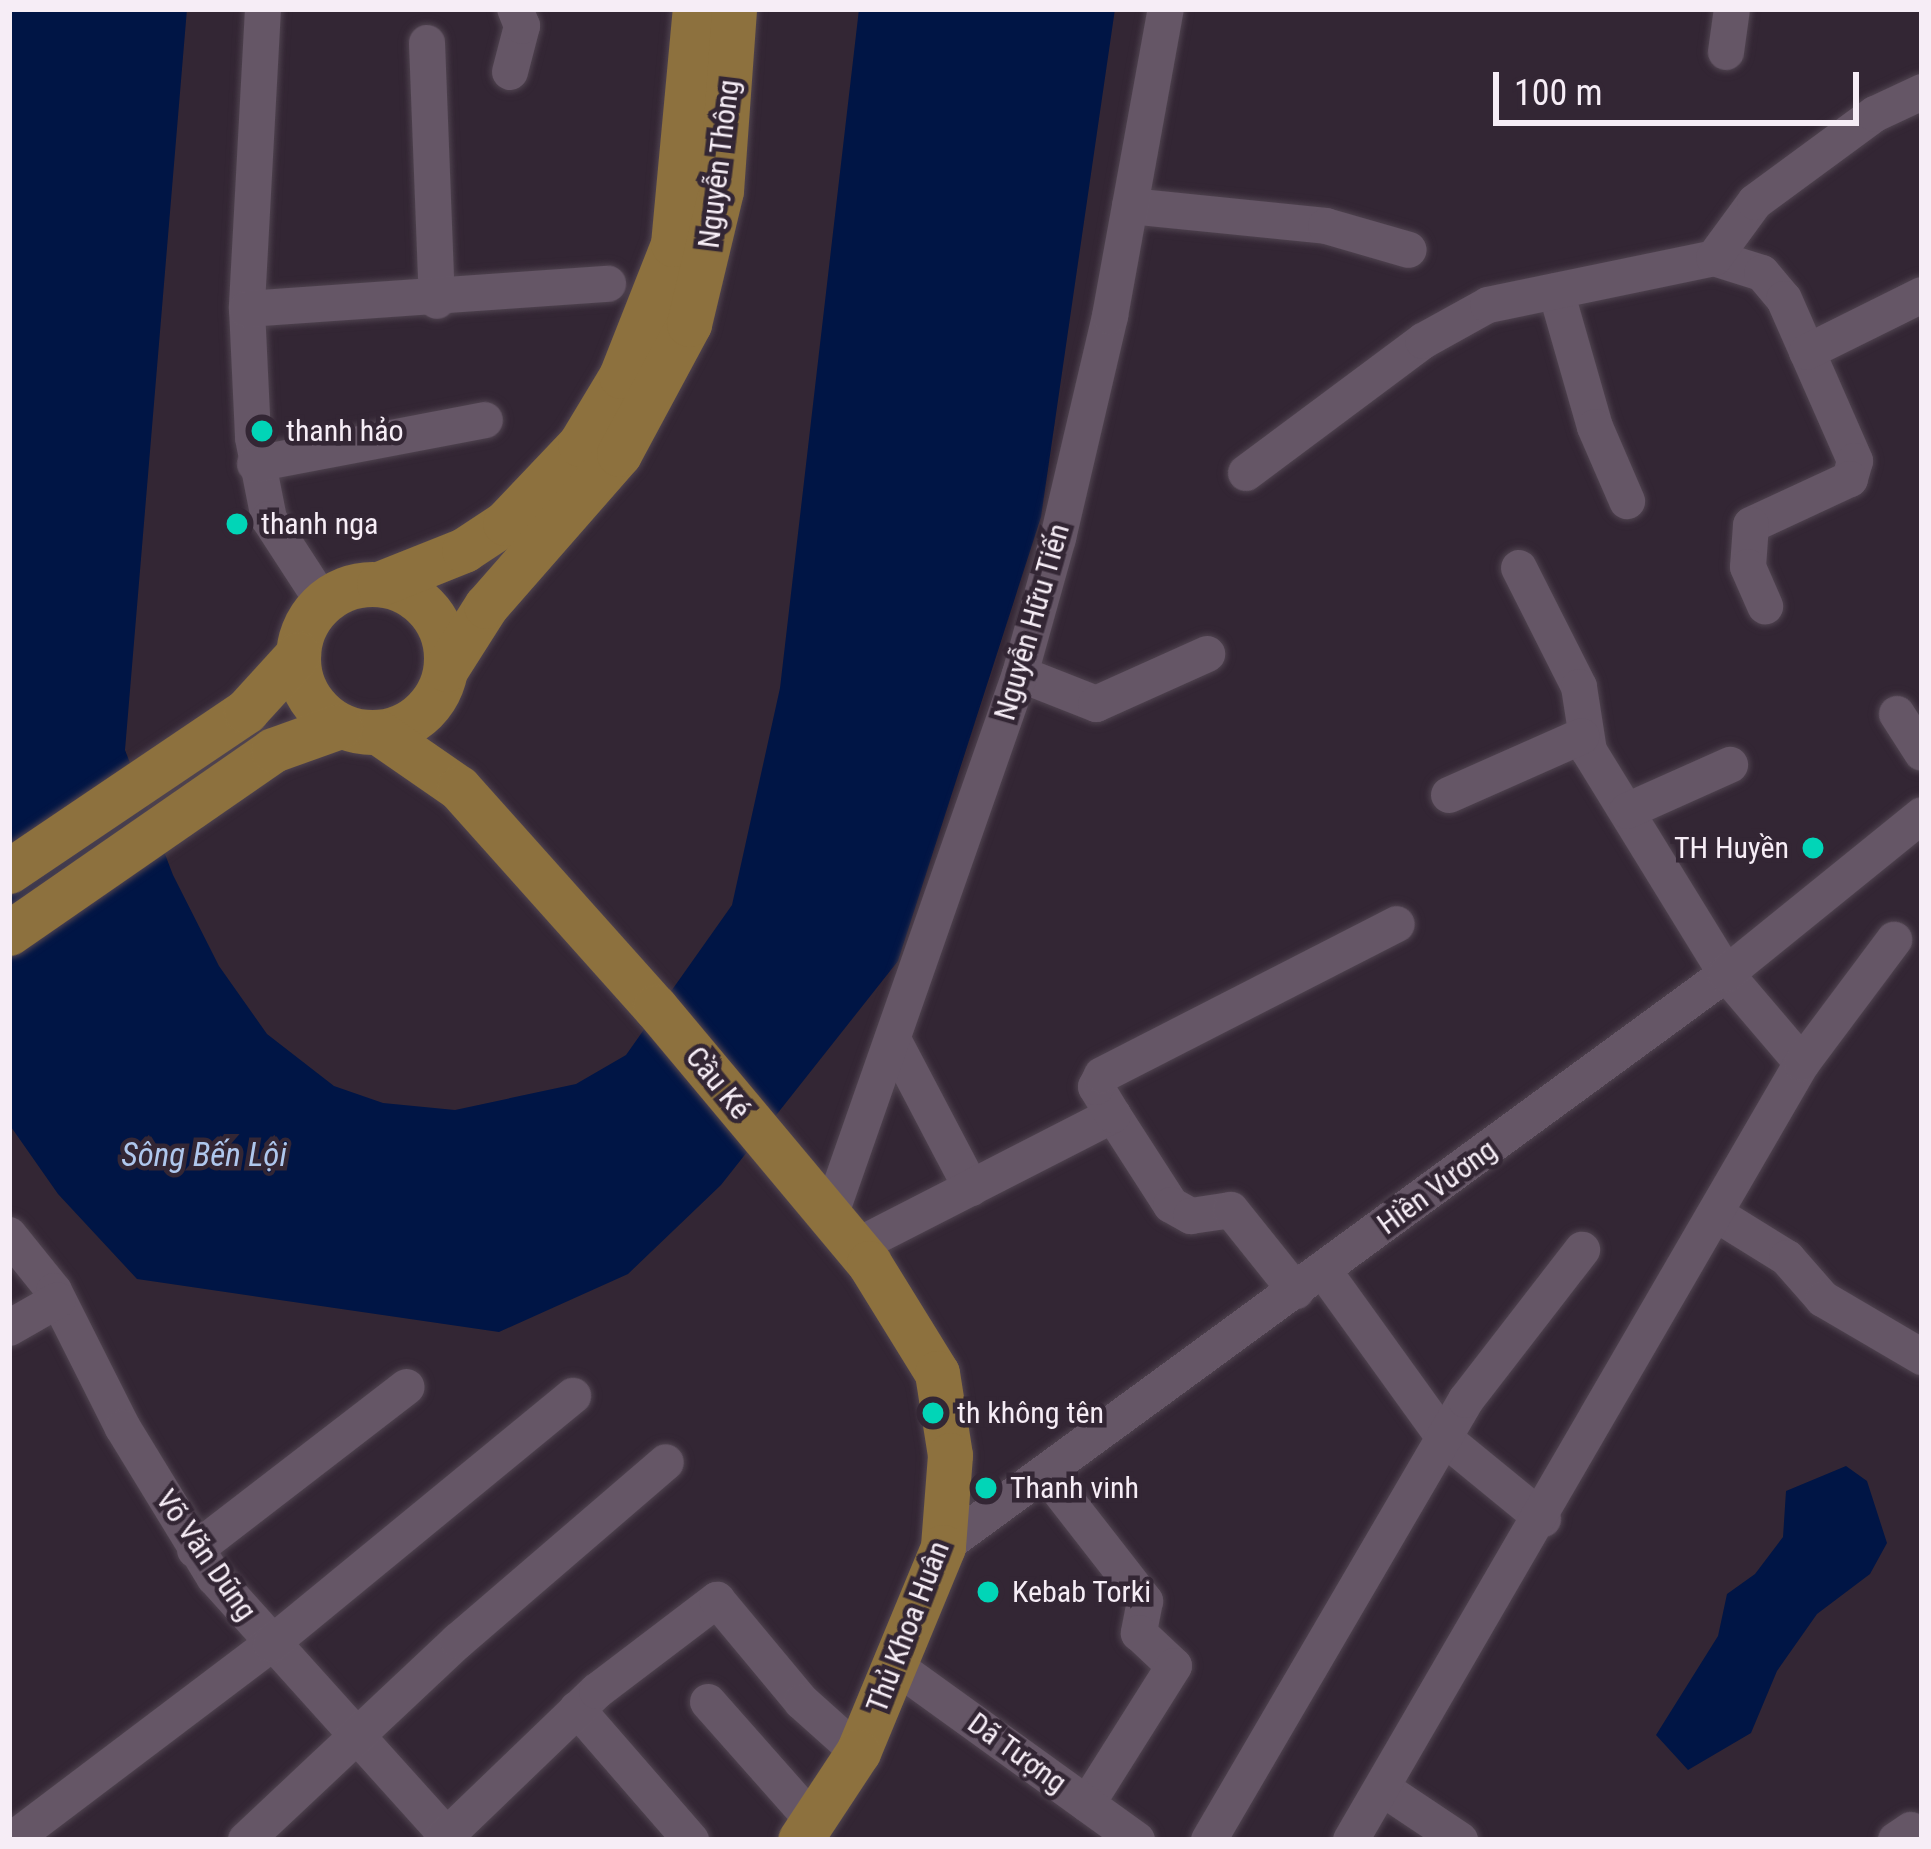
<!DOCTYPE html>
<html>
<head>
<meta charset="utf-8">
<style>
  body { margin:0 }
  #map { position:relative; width:1931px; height:1849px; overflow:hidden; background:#332634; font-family:"Roboto Condensed",sans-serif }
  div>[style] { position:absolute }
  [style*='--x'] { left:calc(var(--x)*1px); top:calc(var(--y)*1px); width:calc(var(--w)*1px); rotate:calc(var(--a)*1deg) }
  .water>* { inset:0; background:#001545 }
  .roads { filter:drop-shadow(0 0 3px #504450) drop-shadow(0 0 3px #504450) }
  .minor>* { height:36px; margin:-18px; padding:0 18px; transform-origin:18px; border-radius:18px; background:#655666 }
  .major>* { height:45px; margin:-22.5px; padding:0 22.5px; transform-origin:22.5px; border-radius:22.5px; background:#8d713e }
  .major>.ring { margin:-22.5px; padding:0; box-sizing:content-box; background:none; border:45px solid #8d713e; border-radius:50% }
  .dots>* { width:33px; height:33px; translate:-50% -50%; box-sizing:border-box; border:6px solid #332634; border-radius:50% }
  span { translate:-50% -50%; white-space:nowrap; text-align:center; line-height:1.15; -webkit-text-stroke:9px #332634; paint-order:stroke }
  .street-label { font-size:30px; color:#f6edf6 }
  .poi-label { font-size:30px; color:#f6edf6 }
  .left { translate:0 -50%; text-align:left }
  .right { translate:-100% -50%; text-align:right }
  .water-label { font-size:33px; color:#afc7ed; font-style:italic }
  .frame { position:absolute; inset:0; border:12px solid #f6edf6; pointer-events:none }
  .scale { position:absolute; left:1493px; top:72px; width:366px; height:54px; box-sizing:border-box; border:6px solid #f6edf6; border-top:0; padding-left:15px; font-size:36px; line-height:42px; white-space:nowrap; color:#f6edf6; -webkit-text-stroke:9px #332634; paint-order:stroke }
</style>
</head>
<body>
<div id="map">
  <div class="water">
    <div style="clip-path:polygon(9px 9px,187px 9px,125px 750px,173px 875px,219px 966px,267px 1034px,334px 1086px,383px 1103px,455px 1110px,576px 1084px,626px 1055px,732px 905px,780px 688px,859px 9px,1115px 9px,1041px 517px,898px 961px,721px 1185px,628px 1274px,499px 1332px,137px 1279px,58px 1194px,9px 1124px)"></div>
    <div style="clip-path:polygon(1846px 1466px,1867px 1481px,1887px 1543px,1870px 1574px,1817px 1614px,1777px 1671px,1751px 1733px,1688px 1770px,1656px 1735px,1718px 1636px,1727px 1594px,1755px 1574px,1783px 1537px,1786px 1491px)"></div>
  </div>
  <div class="roads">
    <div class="minor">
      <div style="--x:263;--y:9;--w:300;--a:93.1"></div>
      <div style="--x:247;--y:309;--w:129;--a:87.3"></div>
      <div style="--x:253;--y:438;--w:83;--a:78.8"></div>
      <div style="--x:269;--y:519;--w:99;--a:57"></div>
      <div style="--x:427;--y:43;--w:258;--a:87.8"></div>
      <div style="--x:1726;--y:52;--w:43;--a:-82.1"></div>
      <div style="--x:510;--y:72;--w:48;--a:-75.4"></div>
      <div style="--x:522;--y:26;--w:18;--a:-112"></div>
      <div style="--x:1130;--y:206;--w:197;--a:5.8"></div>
      <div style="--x:1326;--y:226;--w:86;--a:16.1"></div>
      <div style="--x:1714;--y:258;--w:50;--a:17.4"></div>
      <div style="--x:1762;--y:273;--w:34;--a:50"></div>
      <div style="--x:1784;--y:299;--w:177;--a:66.3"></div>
      <div style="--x:1855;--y:461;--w:19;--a:106"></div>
      <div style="--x:1850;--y:479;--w:109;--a:155.1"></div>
      <div style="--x:1751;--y:525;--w:42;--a:94.1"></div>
      <div style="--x:1748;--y:567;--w:43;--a:66.4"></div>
      <div style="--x:1556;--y:291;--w:141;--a:74"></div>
      <div style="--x:1595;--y:427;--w:81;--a:66.6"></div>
      <div style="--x:247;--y:309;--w:362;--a:-4"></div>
      <div style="--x:1807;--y:352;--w:128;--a:-26.4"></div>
      <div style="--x:255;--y:464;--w:234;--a:-10.8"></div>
      <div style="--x:1246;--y:473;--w:221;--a:-36.7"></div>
      <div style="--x:1423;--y:341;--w:74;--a:-29"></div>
      <div style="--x:1488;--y:305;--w:231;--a:-11.7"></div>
      <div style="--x:1714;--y:258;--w:69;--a:-53.8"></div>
      <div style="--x:1755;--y:202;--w:149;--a:-36.3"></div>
      <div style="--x:1875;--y:114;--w:52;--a:-25.1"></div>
      <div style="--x:1519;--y:568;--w:133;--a:63.2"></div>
      <div style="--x:1579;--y:687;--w:65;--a:81.1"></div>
      <div style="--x:1589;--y:751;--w:262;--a:58.4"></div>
      <div style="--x:1726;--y:974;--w:117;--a:49.5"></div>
      <div style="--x:1020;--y:674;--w:82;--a:21.5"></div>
      <div style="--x:1096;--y:704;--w:122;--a:-24.2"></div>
      <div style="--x:1897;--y:714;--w:46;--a:57.3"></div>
      <div style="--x:1449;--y:795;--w:145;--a:-23.9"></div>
      <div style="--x:1627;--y:811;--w:113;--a:-24.1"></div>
      <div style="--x:895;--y:1043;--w:164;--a:62.3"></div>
      <div style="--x:1113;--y:1115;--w:107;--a:57.2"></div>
      <div style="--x:1171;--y:1205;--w:23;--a:29"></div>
      <div style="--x:1191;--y:1216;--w:40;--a:-8.5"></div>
      <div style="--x:1231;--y:1210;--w:104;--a:51.3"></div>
      <div style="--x:1716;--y:1214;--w:84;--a:31.8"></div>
      <div style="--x:1787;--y:1258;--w:55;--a:48.7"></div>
      <div style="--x:1823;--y:1299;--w:115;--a:30.4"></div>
      <div style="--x:830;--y:1216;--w:574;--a:-70.68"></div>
      <div style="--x:1020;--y:674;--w:141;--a:-74.4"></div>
      <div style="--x:1058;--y:538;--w:228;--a:-76.8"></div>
      <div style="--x:1110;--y:316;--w:312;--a:-79.7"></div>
      <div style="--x:9;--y:1235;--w:72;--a:51.2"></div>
      <div style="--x:54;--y:1291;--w:153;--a:63.3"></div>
      <div style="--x:123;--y:1428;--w:175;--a:58.6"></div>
      <div style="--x:214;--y:1577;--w:354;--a:48"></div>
      <div style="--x:855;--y:1247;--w:290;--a:-27.1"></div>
      <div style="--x:1113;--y:1115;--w:33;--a:-121"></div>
      <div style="--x:1096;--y:1087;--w:13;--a:-63"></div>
      <div style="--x:1102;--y:1075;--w:331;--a:-27.1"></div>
      <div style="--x:1323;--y:1270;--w:207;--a:54.2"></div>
      <div style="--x:1444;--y:1438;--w:128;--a:39.3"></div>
      <div style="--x:9;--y:1328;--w:56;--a:-29.7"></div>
      <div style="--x:1047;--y:1475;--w:160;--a:52.1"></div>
      <div style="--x:1145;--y:1601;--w:33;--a:101"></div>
      <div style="--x:1139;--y:1633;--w:48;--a:43.3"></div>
      <div style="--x:1174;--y:1666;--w:163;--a:122.2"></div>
      <div style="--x:943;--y:1547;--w:970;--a:-36.2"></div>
      <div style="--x:1726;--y:974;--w:252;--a:-39"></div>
      <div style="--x:195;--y:1550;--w:267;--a:-37.6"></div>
      <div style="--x:897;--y:1667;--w:296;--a:35.8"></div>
      <div style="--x:708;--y:1702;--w:162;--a:48.5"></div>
      <div style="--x:577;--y:1709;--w:174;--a:49"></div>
      <div style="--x:1382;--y:1788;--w:94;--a:33.7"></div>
      <div style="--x:12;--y:1840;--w:325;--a:-37.1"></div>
      <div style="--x:271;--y:1644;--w:391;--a:-39.4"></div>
      <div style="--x:246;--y:1840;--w:291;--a:-43.2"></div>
      <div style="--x:458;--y:1641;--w:274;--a:-40.7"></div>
      <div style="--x:442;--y:1840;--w:215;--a:-43.9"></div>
      <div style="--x:597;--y:1691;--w:151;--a:-37.2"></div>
      <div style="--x:717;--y:1600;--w:133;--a:50.2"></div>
      <div style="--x:802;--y:1702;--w:75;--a:41.8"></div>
      <div style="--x:1209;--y:1840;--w:510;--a:-59.71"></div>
      <div style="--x:1466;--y:1400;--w:190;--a:-52.3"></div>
      <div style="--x:1351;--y:1840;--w:898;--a:-59.87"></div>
      <div style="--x:1802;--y:1063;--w:154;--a:-53.2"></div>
      <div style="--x:1896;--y:1840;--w:18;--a:-34"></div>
    </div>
    <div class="major">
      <div class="ring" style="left:298px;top:584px;width:103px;height:103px"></div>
      <div style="--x:379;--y:584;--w:92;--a:-21.8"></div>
      <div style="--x:464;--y:550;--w:49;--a:-33.4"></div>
      <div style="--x:505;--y:523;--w:109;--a:-46.5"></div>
      <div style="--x:580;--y:444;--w:79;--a:-58.9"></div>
      <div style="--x:621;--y:376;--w:142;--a:-68.5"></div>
      <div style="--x:673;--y:244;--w:236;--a:-84.7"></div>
      <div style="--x:446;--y:669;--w:75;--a:-57.6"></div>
      <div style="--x:486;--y:606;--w:202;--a:-48.8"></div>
      <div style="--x:619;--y:454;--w:148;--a:-61.7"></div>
      <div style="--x:689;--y:324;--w:137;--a:-76.5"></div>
      <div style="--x:721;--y:191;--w:182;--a:-85.9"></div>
      <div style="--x:378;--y:732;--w:98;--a:34.7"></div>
      <div style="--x:459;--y:788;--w:294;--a:48.2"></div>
      <div style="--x:655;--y:1007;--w:334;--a:50.1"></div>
      <div style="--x:869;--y:1263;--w:129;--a:58.3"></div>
      <div style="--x:937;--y:1373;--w:83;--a:81"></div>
      <div style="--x:950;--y:1455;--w:92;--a:94.4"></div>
      <div style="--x:943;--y:1547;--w:222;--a:112.5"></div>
      <div style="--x:858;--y:1752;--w:105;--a:123.4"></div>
      <div style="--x:9;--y:871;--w:286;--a:-34"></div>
      <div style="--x:246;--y:711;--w:77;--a:-47.6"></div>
      <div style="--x:9;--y:933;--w:321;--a:-34.7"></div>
      <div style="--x:273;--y:750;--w:71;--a:-19.7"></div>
    </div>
  </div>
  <div class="dots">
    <div style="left:262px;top:431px;background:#01d5b7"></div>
    <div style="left:237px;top:524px;background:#01d5b7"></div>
    <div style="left:1813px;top:848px;background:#01d5b7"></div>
    <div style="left:933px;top:1413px;background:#01d5b7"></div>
    <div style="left:986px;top:1488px;background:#01d5b7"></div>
    <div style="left:988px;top:1592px;background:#01d5b7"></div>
  </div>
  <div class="street-label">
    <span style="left:719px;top:164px;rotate:-83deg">Nguyễn Thông</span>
    <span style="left:1032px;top:622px;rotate:-74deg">Nguyễn Hữu Tiến</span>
    <span style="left:718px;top:1083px;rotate:51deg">Cầu Ké</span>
    <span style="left:1437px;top:1187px;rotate:-36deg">Hiền Vương</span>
    <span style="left:206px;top:1555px;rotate:55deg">Võ Văn Dũng</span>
    <span style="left:908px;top:1627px;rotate:-69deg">Thủ Khoa Huân</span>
    <span style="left:1017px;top:1753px;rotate:36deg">Dã Tượng</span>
  </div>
  <div class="poi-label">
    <span class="left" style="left:286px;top:431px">thanh hảo</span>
    <span class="left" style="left:261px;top:524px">thanh nga</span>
    <span class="right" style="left:1789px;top:848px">TH Huyền</span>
    <span class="left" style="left:957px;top:1413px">th không tên</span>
    <span class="left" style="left:1010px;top:1488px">Thanh vinh</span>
    <span class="left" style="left:1012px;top:1592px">Kebab Torki</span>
  </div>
  <div class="water-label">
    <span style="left:204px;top:1155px">Sông Bến Lội</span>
  </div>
  <div class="frame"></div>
  <div class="scale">100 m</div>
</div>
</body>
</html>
